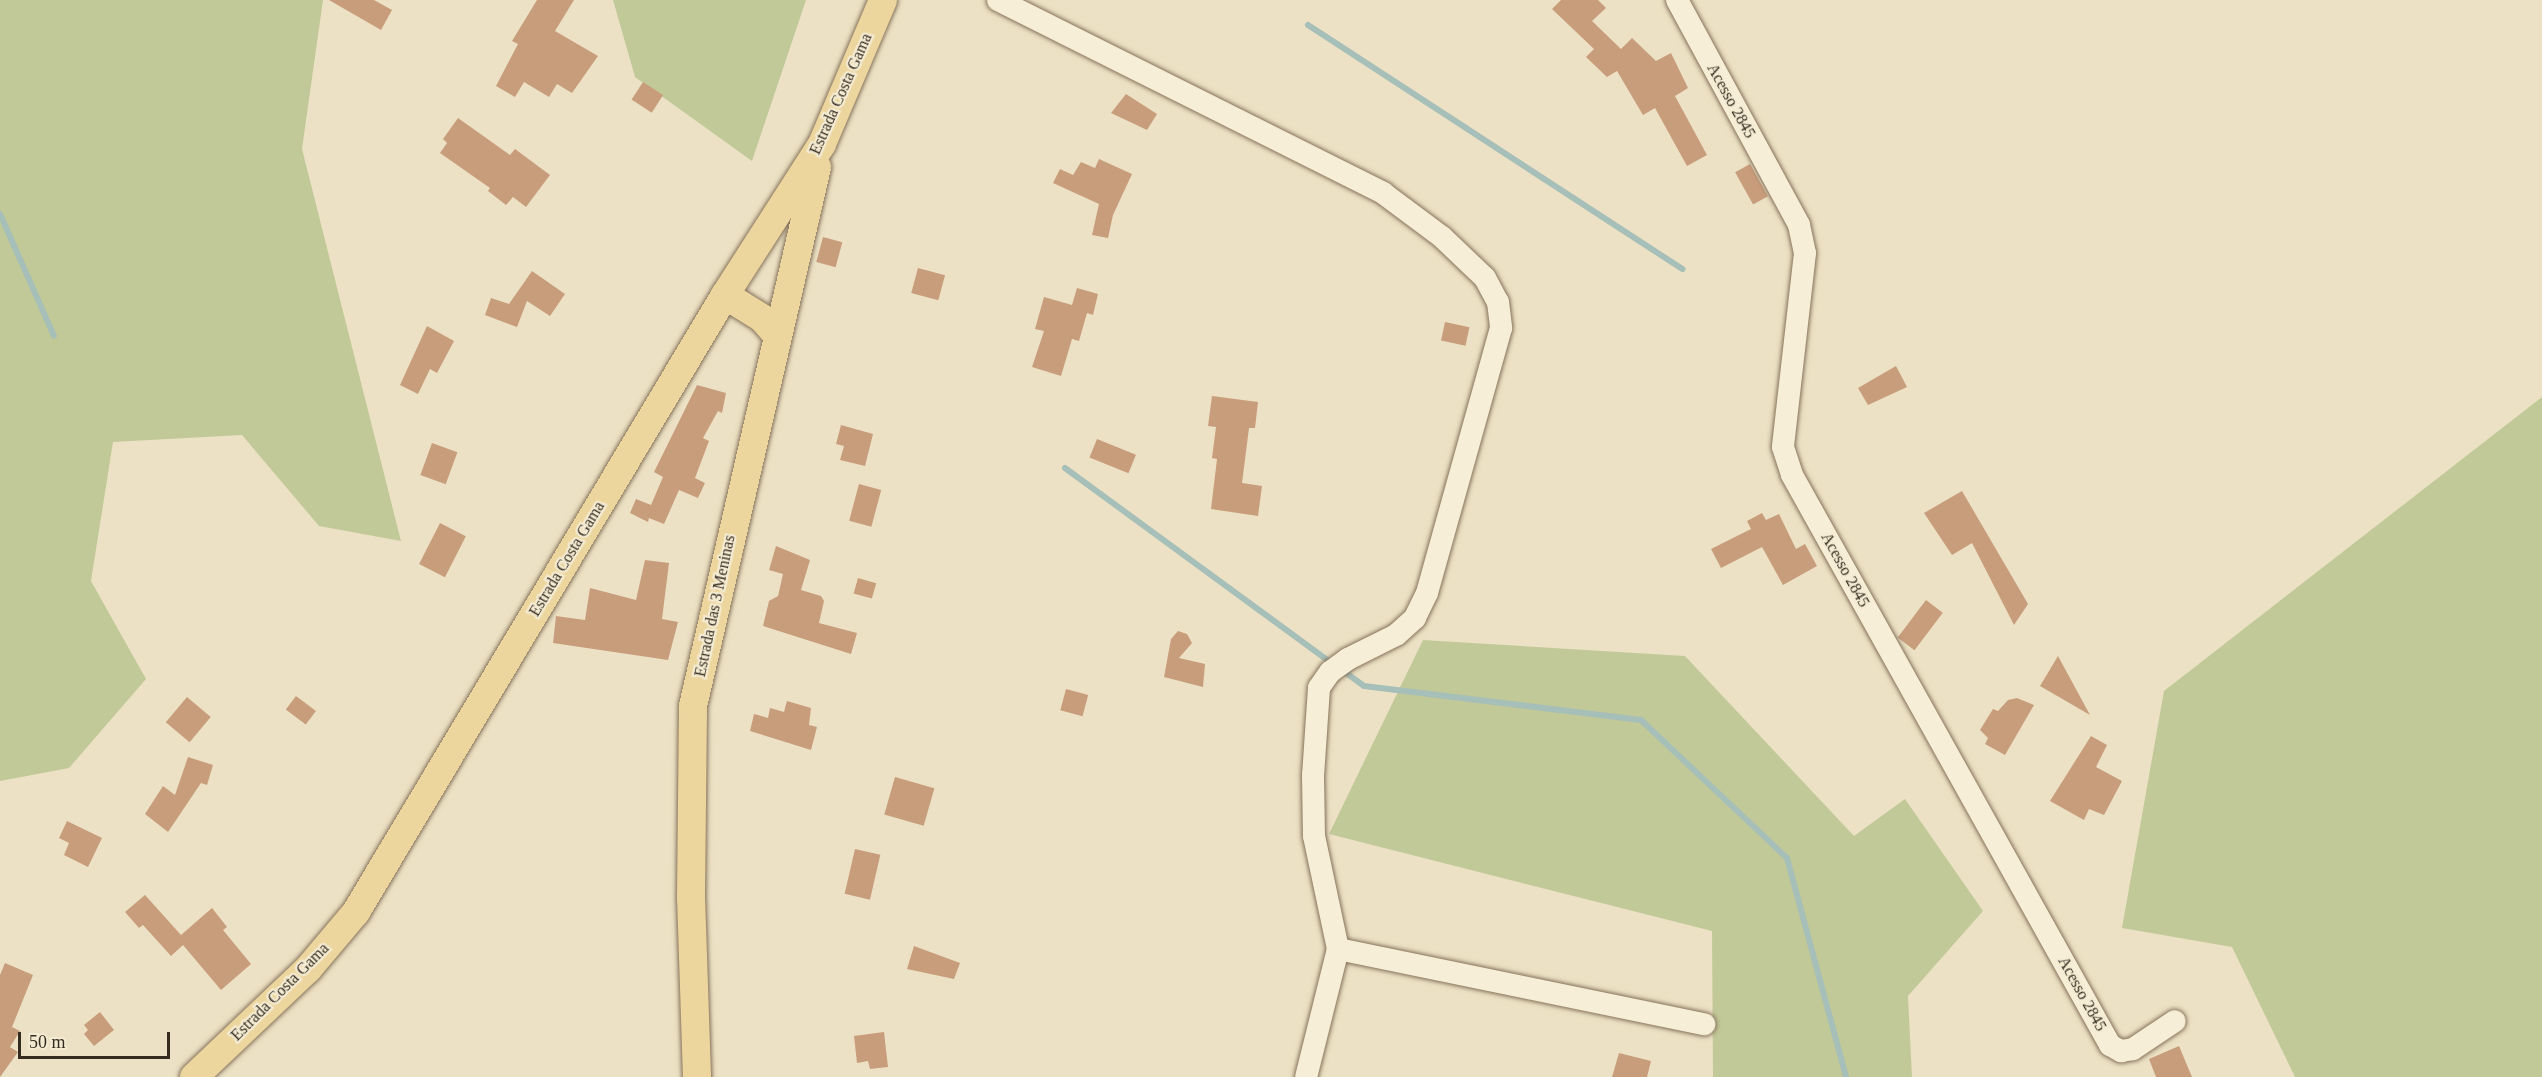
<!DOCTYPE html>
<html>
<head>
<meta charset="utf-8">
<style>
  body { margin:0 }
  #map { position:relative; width:2542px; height:1077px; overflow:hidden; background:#ece1c4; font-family:"Times New Roman",serif }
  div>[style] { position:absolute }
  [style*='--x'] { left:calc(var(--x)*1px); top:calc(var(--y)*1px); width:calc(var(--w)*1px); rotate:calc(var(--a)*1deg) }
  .green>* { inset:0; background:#c2c998 }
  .stream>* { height:6px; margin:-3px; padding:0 3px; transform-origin:3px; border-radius:3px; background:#a6bfb8 }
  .building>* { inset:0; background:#c89d7c; transform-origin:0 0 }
  .roads { filter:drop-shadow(0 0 2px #86735b) drop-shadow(0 0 2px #86735b) }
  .minor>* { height:22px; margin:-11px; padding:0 11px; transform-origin:11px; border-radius:11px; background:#f7eed7 }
  .major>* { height:28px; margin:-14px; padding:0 14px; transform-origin:14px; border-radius:14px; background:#edd69e }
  span { translate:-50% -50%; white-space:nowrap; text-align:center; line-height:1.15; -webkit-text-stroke:4.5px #f4ebd3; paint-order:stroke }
  .street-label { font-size:16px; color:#362b1f }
  .scale { position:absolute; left:18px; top:1032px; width:152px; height:27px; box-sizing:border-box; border:3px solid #362b1f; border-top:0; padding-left:8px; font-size:18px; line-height:21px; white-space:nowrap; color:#362b1f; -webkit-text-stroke:4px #f4ebd3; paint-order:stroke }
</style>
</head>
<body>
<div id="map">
  <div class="green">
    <div style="clip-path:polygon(0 0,323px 0,302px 149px,401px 541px,319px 526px,242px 435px,113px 442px,91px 581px,146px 679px,69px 768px,0 781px)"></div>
    <div style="clip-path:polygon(613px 0,806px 0,752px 161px,635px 77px)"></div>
    <div style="clip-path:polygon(2542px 397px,2542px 1077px,2295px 1077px,2232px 947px,2122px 928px,2164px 691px)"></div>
    <div style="clip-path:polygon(1423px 640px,1685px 656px,1854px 836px,1905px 799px,1983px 911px,1908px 996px,1912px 1077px,1713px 1077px,1712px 931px,1329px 834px)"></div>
  </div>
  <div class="stream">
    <div style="--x:1308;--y:25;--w:447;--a:33.1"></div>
    <div style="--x:0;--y:214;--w:133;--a:66.1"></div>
    <div style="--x:1065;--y:468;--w:332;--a:36.2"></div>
    <div style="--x:1342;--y:670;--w:27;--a:36"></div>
    <div style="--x:1364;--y:686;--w:279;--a:7"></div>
    <div style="--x:1641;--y:720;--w:201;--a:43.4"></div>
    <div style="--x:1787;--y:858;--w:227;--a:74.9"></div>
  </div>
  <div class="building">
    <div style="clip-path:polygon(329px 0,374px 0,392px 10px,381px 30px)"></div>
    <div style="clip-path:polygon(537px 0,574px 0,555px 31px,598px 56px,572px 93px,557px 84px,549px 97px,524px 82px,515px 97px,496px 86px,518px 44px,512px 41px)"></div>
    <div style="clip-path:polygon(1561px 0,1598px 0,1606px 8px,1592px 21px,1621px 49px,1632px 38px,1656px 61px,1671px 53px,1688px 88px,1675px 96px,1707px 155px,1687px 166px,1655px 108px,1643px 115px,1617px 71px,1607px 77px,1586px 57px,1594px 49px,1552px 9px)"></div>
    <div style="left:643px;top:82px;width:24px;height:21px;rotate:33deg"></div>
    <div style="clip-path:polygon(1126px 94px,1157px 114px,1147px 130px,1111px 113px)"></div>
    <div style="clip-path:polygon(458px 118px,510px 155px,515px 149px,550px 175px,526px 207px,513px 197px,506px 205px,488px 191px,490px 188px,440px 153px,447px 143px,443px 139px)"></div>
    <div style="clip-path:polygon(1099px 159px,1132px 174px,1113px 215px,1108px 238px,1092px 235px,1099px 204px,1053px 183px,1060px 169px,1073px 175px,1081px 162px,1095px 168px)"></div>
    <div style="left:1750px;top:164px;width:37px;height:17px;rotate:61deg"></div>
    <div style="left:823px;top:237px;width:20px;height:26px;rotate:15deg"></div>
    <div style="left:918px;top:268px;width:28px;height:26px;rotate:15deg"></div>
    <div style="clip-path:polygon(532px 271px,565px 294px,550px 316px,527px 301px,517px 327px,485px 315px,491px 298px,509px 304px)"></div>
    <div style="clip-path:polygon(1077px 288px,1098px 294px,1093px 315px,1087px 313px,1079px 341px,1072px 339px,1061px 376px,1032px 367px,1044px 331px,1035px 329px,1044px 297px,1072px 305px)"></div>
    <div style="left:1445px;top:322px;width:25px;height:19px;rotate:12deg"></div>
    <div style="clip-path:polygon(427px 326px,454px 341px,437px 373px,430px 369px,418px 394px,400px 385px)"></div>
    <div style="clip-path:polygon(1896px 366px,1907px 387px,1868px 405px,1858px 388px)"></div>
    <div style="clip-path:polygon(697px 385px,726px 393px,722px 413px,718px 411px,703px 438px,709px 441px,695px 478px,705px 483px,698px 498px,679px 490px,664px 524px,649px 518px,648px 522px,630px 513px,636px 499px,651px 505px,663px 477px,654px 472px)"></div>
    <div style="clip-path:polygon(1212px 396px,1258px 402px,1255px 428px,1249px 428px,1242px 483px,1262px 486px,1258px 516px,1211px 509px,1217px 459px,1212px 458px,1216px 427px,1208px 426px)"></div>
    <div style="clip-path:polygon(841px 425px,873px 434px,865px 466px,840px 460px,844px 446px,836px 444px)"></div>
    <div style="left:1097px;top:439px;width:42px;height:20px;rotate:22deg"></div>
    <div style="left:432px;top:443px;width:27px;height:34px;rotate:20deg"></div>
    <div style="left:859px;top:484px;width:23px;height:38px;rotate:15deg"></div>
    <div style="clip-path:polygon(1962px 491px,2028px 604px,2014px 625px,1972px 543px,1952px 555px,1924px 513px)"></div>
    <div style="clip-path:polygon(1762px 513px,1766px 520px,1779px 514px,1796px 549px,1805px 544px,1817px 566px,1783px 585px,1762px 547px,1721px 568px,1711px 549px,1751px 529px,1747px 521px)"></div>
    <div style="left:440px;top:523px;width:29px;height:46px;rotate:27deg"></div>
    <div style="clip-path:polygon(776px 546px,810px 560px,801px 590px,821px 596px,824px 601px,819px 623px,857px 633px,851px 654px,763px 626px,769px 601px,778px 596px,783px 574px,769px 570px)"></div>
    <div style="clip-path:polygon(645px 560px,669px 563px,662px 619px,678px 622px,668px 660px,553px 643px,556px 616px,585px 620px,590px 588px,636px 600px)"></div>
    <div style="left:858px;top:578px;width:19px;height:16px;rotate:16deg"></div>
    <div style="left:1926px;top:600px;width:21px;height:47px;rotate:37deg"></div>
    <div style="clip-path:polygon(1178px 631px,1187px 634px,1192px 643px,1179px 658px,1205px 664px,1203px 687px,1164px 677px,1171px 639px)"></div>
    <div style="clip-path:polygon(2058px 656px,2090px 715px,2040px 686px)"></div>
    <div style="left:1066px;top:689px;width:23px;height:22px;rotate:15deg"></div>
    <div style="left:296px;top:696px;width:25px;height:17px;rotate:37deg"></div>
    <div style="left:187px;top:697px;width:31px;height:33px;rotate:40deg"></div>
    <div style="clip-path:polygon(2017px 698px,2034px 705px,2005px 755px,1985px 744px,1988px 738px,1980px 730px,1993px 709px,1998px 711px,2008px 700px)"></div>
    <div style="clip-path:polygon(787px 701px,811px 708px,809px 725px,817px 727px,811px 750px,750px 731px,754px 714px,768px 718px,770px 708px,784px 712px)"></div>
    <div style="clip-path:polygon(2091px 736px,2107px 745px,2096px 767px,2122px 781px,2104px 815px,2089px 809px,2084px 820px,2050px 801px)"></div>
    <div style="clip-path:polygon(188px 757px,213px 765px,207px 785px,201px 783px,168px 832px,145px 814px,163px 786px,175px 795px)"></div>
    <div style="left:895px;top:777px;width:41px;height:39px;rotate:16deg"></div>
    <div style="clip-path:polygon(67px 821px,102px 838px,88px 867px,64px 855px,69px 843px,59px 838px)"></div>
    <div style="left:855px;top:849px;width:26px;height:46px;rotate:13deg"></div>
    <div style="clip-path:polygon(145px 895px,181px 935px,212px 908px,227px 927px,223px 930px,251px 964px,221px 990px,183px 945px,171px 956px,143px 925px,139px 928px,125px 912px)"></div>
    <div style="clip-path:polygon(914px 946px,960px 963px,954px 979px,907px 969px)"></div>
    <div style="clip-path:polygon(5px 963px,33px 975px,12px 1027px,20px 1031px,10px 1047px,18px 1052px,0 1077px,0 975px)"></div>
    <div style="clip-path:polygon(100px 1012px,114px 1030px,94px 1046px,84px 1034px,88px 1030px,84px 1025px)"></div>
    <div style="clip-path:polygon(884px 1032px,888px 1067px,870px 1069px,868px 1061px,857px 1063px,854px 1036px)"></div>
    <div style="clip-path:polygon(2179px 1046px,2192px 1077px,2156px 1077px,2149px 1059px)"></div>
    <div style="clip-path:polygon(1619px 1053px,1651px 1061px,1647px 1077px,1612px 1077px)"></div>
  </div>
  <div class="roads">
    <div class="minor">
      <div style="--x:998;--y:0;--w:431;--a:26.6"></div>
      <div style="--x:1383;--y:193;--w:74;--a:36.7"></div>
      <div style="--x:1442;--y:237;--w:59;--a:43.6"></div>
      <div style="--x:1485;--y:278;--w:27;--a:62"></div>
      <div style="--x:1498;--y:302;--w:26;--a:83"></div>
      <div style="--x:1501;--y:328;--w:275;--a:105.6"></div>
      <div style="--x:1427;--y:593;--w:28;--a:116"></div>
      <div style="--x:1415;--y:618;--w:25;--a:138"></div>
      <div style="--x:1396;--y:635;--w:54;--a:153.4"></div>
      <div style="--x:1348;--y:659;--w:22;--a:144"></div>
      <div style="--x:1330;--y:672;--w:19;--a:125"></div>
      <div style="--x:1319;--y:688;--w:87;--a:93.9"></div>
      <div style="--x:1313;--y:775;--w:61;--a:89.1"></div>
      <div style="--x:1314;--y:836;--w:116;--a:78"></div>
      <div style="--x:1338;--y:949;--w:132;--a:104"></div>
      <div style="--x:1677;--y:0;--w:256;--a:61.5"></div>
      <div style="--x:1799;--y:225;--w:29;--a:78"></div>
      <div style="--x:1805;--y:253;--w:195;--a:96.5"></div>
      <div style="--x:1783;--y:447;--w:29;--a:72"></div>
      <div style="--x:1792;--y:475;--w:653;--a:60.84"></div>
      <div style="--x:2110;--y:1045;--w:13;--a:29"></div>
      <div style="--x:2121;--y:1051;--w:12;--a:-9"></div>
      <div style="--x:2133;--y:1049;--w:50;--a:-33.7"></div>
      <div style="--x:1338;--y:949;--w:374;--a:11.6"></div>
    </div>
    <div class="major">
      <div style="--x:725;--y:295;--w:44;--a:31.9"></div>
      <div style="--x:762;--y:318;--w:21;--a:49"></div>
      <div style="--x:194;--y:1077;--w:157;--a:-43.5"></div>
      <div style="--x:308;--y:969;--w:75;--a:-49.9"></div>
      <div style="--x:356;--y:912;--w:719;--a:-59.12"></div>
      <div style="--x:725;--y:295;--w:179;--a:-57.3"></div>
      <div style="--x:822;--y:144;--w:156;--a:-67"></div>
      <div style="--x:697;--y:1077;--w:179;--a:-91.9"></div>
      <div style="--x:691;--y:898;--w:192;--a:-89.4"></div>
      <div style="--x:693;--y:706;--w:553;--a:-77.04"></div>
    </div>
  </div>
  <div class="street-label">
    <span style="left:841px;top:94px;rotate:-66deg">Estrada Costa Gama</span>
    <span style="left:1731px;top:101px;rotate:61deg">Acesso 2845</span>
    <span style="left:567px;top:559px;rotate:-59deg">Estrada Costa Gama</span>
    <span style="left:1845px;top:570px;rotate:61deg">Acesso 2845</span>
    <span style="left:715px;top:606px;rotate:-78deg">Estrada das 3 Meninas</span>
    <span style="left:280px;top:992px;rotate:-45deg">Estrada Costa Gama</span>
    <span style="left:2082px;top:994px;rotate:61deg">Acesso 2845</span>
  </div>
  <div class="scale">50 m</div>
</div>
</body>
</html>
